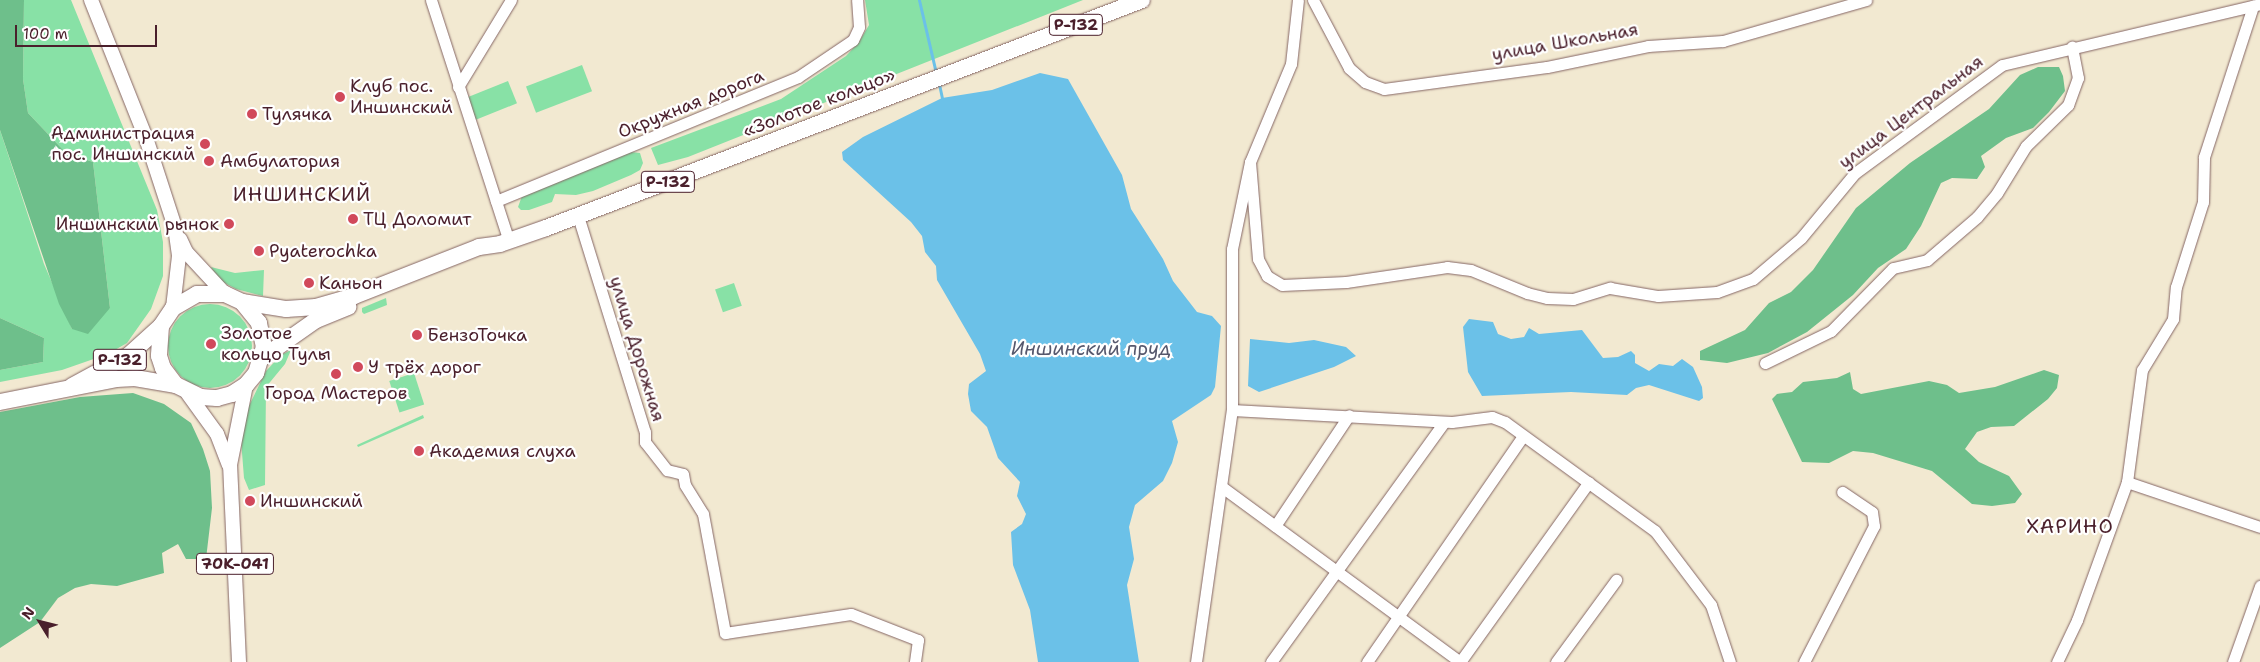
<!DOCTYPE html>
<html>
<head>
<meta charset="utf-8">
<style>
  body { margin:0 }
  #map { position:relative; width:2260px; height:662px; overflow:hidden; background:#f2e9d1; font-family:"Shantell Sans",sans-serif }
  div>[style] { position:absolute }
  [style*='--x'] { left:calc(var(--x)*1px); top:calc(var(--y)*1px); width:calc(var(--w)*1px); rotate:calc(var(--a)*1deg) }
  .green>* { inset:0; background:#88e1a6; transform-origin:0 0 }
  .round { border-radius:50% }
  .forest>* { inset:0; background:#6ebf8b }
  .water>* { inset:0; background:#6bc1e8 }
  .stream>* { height:3px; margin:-1.5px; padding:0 1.5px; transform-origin:1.5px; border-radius:1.5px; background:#6bc1e8 }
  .roads { filter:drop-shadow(0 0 1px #856665) drop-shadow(0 0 1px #856665) }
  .minor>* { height:11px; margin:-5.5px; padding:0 5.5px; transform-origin:5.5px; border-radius:5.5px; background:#fff }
  .major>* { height:14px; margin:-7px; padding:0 7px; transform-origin:7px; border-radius:7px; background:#fff }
  .highway>* { height:16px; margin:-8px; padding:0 8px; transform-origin:8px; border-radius:8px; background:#fff }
  .dots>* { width:14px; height:14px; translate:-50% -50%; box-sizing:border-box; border:2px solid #fff; border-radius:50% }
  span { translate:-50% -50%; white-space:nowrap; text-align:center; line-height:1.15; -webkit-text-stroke:4.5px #fff; paint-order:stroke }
  .shield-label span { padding:1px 4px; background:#fff; border:1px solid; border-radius:4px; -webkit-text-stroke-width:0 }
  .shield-label { font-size:16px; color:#4a1f2b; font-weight:700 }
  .street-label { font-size:18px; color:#4a1f2b }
  .poi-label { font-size:18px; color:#4a1f2b }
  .left { translate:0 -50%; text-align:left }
  .right { translate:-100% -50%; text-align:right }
  .water-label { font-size:19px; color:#56586d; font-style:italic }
  .quarter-label { font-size:20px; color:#4a1f2b; letter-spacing:1px }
  .north { position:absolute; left:15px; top:597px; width:50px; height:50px; -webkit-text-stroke:4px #fff; paint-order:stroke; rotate:306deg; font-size:14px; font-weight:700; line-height:20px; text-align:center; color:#4a1f2b }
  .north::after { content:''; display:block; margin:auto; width:18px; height:22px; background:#4a1f2b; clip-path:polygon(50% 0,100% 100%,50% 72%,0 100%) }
  .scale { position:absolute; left:15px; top:25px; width:142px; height:22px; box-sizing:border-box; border:2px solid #4a1f2b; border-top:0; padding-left:6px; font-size:15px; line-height:18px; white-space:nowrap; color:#4a1f2b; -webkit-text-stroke:4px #fff; paint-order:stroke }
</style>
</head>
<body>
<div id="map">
  <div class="green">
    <div style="clip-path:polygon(24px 0,71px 0,157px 210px,163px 242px,163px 276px,151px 309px,127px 343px,108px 354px,62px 370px,0 382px,0 370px,43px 362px,44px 338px,0 318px,0 130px,44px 264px,72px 329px,110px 308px,93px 162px,66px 153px,28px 113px,23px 79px)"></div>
    <div style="clip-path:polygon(865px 0,1083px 0,688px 157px,658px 165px,651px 148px,781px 99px,846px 56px,859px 42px,869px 25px)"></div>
    <div style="left:582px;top:65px;width:28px;height:60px;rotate:69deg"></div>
    <div style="left:508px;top:81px;width:24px;height:45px;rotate:68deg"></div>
    <div style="clip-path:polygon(631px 152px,640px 153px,643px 163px,640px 170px,631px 175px,593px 191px,576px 195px,555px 194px,552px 202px,529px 210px,521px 210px,518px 207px,522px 196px)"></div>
    <div style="clip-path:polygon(211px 267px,235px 273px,264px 270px,263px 296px,236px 289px,219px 280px)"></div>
    <div style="left:734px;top:283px;width:24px;height:20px;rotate:71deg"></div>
    <div style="clip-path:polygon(386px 298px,387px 305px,364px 314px,362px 312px,362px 308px)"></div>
    <div class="round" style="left:168px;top:304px;width:84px;height:84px"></div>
    <div style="clip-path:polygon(291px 350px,285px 364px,266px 387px,265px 485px,249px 490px,244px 478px,241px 440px,246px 412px,266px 371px,281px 355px)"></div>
    <div style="left:414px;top:373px;width:33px;height:26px;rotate:72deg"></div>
    <div style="clip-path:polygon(423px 415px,424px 418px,358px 447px,357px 445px)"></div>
  </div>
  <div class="forest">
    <div style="clip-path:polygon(0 0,24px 0,23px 79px,28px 113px,66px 153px,93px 162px,110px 308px,88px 334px,72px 329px,59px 304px,0 130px)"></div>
    <div style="clip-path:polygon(2038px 67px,2059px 67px,2063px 76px,2065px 91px,2049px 112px,2033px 128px,2006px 138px,1981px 156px,1985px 167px,1977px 179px,1952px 178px,1941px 183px,1921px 226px,1906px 249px,1878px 268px,1853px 295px,1807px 332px,1768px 353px,1727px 363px,1700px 360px,1700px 351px,1745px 330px,1769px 303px,1791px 292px,1813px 270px,1856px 208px,1910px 163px,1989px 109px,2020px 75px)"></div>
    <div style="clip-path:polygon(0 318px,44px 338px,43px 362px,0 370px)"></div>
    <div style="clip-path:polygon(2044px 370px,2059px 375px,2057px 388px,2048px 399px,2014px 426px,1991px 427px,1977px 432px,1965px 449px,1979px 462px,2009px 476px,2022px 494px,2015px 503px,1992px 506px,1972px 504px,1932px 471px,1873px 453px,1853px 451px,1829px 463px,1802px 462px,1772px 399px,1777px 394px,1792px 392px,1803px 382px,1837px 378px,1850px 372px,1853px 389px,1861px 394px,1929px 381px,1947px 385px,1959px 393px,1995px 387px)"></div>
    <div style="clip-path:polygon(133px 393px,164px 404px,191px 423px,203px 449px,210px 471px,212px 508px,206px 559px,186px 559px,178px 544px,162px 553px,164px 573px,117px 586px,91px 584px,75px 588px,58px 598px,40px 622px,0 648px,0 412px,80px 397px)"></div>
  </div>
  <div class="water">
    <div style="clip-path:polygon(1040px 73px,1068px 79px,1122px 175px,1131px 209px,1163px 259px,1173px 281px,1197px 312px,1212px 316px,1221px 326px,1215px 387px,1211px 395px,1172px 421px,1178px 442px,1172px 463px,1163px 481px,1135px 505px,1129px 527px,1134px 559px,1127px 585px,1139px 662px,1038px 662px,1030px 610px,1013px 565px,1011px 532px,1022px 524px,1026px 514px,1017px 496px,1020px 482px,998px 458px,987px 427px,971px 411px,968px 394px,969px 384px,986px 371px,980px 354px,937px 280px,936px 266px,925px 252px,922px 236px,911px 222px,843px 160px,842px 152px,863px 137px,942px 98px,992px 90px)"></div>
    <div style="clip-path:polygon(1469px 319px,1493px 322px,1498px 334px,1511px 339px,1524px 337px,1529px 328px,1539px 334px,1582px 330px,1603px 358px,1618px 357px,1631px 351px,1635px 355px,1635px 363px,1649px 371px,1659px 364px,1673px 366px,1682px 359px,1693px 367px,1702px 387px,1703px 398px,1699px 401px,1649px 385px,1636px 388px,1627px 395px,1571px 392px,1482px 396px,1468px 372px,1463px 327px)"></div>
    <div style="clip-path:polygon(1250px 339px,1289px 343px,1314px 340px,1346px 347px,1356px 356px,1334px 367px,1259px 392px,1248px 386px)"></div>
  </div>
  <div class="stream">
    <div style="--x:919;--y:0;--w:75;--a:76.9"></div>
    <div style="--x:939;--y:84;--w:14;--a:78"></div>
  </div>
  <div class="roads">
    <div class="minor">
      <div style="--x:431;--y:0;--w:253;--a:72.1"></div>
      <div style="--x:1313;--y:0;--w:77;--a:62.1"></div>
      <div style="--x:1349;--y:68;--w:21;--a:41"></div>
      <div style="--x:1365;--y:82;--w:20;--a:20"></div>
      <div style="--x:1384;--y:89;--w:164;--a:-7.7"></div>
      <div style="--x:1547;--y:67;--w:103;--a:-11.7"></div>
      <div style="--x:1648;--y:46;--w:75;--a:-3.8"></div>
      <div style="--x:1723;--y:41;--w:149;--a:-16"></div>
      <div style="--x:458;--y:87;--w:102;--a:-58.7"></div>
      <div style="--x:1250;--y:162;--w:97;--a:85.3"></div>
      <div style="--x:1258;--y:259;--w:19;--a:62"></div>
      <div style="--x:1267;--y:276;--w:17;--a:31"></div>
      <div style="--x:1282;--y:285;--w:64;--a:-2.7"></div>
      <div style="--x:1346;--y:282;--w:102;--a:-8.4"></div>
      <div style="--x:1447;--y:267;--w:24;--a:7"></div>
      <div style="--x:1471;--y:270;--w:61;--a:22.3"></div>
      <div style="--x:1527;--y:293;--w:21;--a:14"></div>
      <div style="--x:1547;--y:298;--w:26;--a:2"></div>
      <div style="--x:1573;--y:299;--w:39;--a:-17"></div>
      <div style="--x:1610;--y:288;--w:49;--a:9.5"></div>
      <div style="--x:1658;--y:296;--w:59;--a:-3.9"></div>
      <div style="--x:1717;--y:292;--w:38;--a:-20"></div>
      <div style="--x:1753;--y:279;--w:63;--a:-40.5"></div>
      <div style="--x:1801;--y:238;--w:85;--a:-50.3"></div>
      <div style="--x:1855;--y:173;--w:182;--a:-36.3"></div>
      <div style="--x:2002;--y:65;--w:265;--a:-13.3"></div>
      <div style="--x:496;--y:201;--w:326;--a:-22.3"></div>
      <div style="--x:798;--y:77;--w:66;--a:-33.9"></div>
      <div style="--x:853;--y:40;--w:14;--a:-65"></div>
      <div style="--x:859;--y:27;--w:27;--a:-94"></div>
      <div style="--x:578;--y:216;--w:226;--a:72.8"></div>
      <div style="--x:645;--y:432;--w:10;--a:90"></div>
      <div style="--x:645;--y:442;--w:36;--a:52"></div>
      <div style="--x:667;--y:470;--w:16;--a:14"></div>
      <div style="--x:683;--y:474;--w:11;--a:80"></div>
      <div style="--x:685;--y:485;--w:34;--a:58"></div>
      <div style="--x:703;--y:514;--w:121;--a:79.5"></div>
      <div style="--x:725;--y:633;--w:127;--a:-8.6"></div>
      <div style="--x:851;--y:614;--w:72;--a:21.2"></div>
      <div style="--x:918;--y:640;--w:22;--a:98"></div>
      <div style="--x:1765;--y:363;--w:73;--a:-25.9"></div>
      <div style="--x:1831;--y:331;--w:88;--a:-45.5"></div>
      <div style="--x:1893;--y:268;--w:35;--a:-13"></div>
      <div style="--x:1927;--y:260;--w:66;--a:-40.7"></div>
      <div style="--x:1977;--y:217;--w:31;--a:-50"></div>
      <div style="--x:1997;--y:193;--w:55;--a:-58.3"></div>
      <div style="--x:2026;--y:146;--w:59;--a:-44.3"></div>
      <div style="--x:2068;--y:105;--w:29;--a:-70"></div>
      <div style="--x:2078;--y:78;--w:32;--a:-101"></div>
      <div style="--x:1232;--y:410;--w:220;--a:3.1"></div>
      <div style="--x:1452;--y:422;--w:40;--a:-7.1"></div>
      <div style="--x:1492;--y:417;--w:14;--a:21"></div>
      <div style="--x:1505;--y:422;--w:185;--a:36"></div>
      <div style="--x:1655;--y:531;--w:93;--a:52.9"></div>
      <div style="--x:1711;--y:605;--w:60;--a:71.6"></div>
      <div style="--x:2127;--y:482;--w:140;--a:18.7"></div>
      <div style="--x:1222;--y:487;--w:295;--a:36.3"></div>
      <div style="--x:1275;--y:526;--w:133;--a:-56.3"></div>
      <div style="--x:1196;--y:662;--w:255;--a:-81.9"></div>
      <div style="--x:1232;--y:410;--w:161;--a:-90"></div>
      <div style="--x:1232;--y:249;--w:89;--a:-78.3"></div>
      <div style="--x:1250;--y:162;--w:106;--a:-67.3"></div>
      <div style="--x:1291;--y:64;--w:64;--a:-83.8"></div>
      <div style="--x:1271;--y:662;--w:296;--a:-54.2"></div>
      <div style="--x:1367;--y:662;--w:273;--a:-55.4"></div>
      <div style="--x:1460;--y:662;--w:221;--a:-54.4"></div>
      <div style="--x:1556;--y:662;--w:102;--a:-53.8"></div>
      <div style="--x:1804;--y:662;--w:153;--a:-62.8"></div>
      <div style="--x:1874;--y:526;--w:14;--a:-98"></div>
      <div style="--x:1872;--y:512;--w:36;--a:-146"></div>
      <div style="--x:2057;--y:662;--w:47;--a:-64.5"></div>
      <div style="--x:2077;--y:620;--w:147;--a:-70.1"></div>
      <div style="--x:2127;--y:482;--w:113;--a:-82.4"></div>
      <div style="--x:2142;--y:370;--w:60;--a:-58.7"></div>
      <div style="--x:2173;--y:319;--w:32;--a:-85"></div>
      <div style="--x:2176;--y:287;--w:89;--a:-72.4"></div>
      <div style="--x:2203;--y:202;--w:45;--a:-88.7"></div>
      <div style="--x:2204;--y:157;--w:159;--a:-72"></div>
      <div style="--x:2233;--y:662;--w:81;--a:-70.4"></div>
    </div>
    <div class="major">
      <div style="--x:91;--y:0;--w:149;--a:68.3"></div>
      <div style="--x:146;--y:138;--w:94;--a:72"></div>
      <div style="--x:175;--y:227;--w:29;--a:82"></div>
      <div style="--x:179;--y:256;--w:52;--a:96.6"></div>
      <div style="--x:180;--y:239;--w:14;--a:65"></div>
      <div style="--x:186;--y:252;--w:57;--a:47.1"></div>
      <div style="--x:188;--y:394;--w:49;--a:54.1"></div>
      <div style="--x:217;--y:434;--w:33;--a:69"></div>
      <div style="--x:239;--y:662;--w:197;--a:-92.6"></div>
      <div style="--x:230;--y:465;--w:82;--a:-78.7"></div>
    </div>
    <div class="highway">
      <div style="--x:161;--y:326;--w:30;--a:94"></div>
      <div style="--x:159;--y:356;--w:13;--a:72"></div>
      <div style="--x:163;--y:368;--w:21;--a:53"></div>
      <div style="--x:176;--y:385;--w:28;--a:26"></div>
      <div style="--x:201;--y:397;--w:16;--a:4"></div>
      <div style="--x:217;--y:398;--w:16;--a:-15"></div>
      <div style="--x:232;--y:394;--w:17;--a:-33"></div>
      <div style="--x:246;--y:385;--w:16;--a:-50"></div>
      <div style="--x:256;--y:373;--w:27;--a:-73"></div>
      <div style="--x:264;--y:347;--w:25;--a:-102"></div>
      <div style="--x:259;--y:323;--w:27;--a:-129"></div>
      <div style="--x:262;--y:358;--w:66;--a:-35.1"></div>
      <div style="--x:316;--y:320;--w:35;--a:-22"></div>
      <div style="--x:72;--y:386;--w:65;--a:-28.5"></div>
      <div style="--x:129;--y:355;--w:43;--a:-42.2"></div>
      <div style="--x:161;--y:326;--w:22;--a:-56"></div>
      <div style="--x:173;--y:308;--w:28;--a:-30"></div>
      <div style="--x:197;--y:294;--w:28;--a:0"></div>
      <div style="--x:225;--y:294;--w:19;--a:25"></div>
      <div style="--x:242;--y:302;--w:45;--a:9"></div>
      <div style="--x:286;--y:309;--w:30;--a:-4"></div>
      <div style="--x:316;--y:307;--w:40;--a:-16"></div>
      <div style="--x:354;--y:296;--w:134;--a:-21.4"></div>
      <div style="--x:479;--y:247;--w:21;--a:-8"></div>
      <div style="--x:500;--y:244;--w:49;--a:-19.2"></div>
      <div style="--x:546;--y:228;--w:638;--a:-20.93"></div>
      <div style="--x:0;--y:402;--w:118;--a:-11.2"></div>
      <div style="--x:116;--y:379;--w:19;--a:-3"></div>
      <div style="--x:135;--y:378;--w:42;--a:9.7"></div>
    </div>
  </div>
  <div class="dots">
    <div style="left:340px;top:97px;background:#d1495b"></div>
    <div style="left:252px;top:114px;background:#d1495b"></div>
    <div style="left:205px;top:144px;background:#d1495b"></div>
    <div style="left:209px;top:161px;background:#d1495b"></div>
    <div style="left:353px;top:219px;background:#d1495b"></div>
    <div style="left:229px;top:224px;background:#d1495b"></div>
    <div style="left:259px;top:251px;background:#d1495b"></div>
    <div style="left:309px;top:283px;background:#d1495b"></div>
    <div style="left:417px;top:335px;background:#d1495b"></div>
    <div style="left:211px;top:344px;background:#d1495b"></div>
    <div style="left:358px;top:367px;background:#d1495b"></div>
    <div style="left:336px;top:374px;background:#d1495b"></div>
    <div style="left:419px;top:451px;background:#d1495b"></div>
    <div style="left:250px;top:501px;background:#d1495b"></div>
  </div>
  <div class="shield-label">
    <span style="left:1076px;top:25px">Р-132</span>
    <span style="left:668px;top:182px">Р-132</span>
    <span style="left:120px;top:360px">Р-132</span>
    <span style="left:235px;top:564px">70К-041</span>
  </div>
  <div class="street-label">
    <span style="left:1565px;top:42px;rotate:-10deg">улица Школьная</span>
    <span style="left:819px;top:103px;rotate:-21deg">«Золотое кольцо»</span>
    <span style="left:691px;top:104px;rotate:-22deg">Окружная дорога</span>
    <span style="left:1911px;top:112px;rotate:-37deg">улица Центральная</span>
    <span style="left:637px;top:349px;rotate:73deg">улица Дорожная</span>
  </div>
  <div class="poi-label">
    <span class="left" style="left:350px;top:97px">Клуб пос.<br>Иншинский</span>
    <span class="left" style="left:262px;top:114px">Тулячка</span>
    <span class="right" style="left:195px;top:144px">Администрация<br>пос. Иншинский</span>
    <span class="left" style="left:220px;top:161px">Амбулатория</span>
    <span class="left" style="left:363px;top:219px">ТЦ Доломит</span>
    <span class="right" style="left:219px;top:224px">Иншинский рынок</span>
    <span class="left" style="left:269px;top:251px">Pyaterochka</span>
    <span class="left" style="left:319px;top:283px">Каньон</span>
    <span class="left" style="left:221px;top:344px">Золотое<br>кольцо Тулы</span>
    <span class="left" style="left:427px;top:335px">БензоТочка</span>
    <span class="left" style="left:368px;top:367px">У трёх дорог</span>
    <span style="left:336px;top:393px">Город Мастеров</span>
    <span class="left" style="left:429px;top:451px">Академия слуха</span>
    <span class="left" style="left:260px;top:501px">Иншинский</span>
  </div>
  <div class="water-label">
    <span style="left:1091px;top:349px">Иншинский пруд</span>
  </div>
  <div class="quarter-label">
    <span style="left:302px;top:194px">ИНШИНСКИЙ</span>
    <span style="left:2070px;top:526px">ХАРИНО</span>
  </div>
  <div class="north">N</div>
  <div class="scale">100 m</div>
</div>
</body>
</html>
